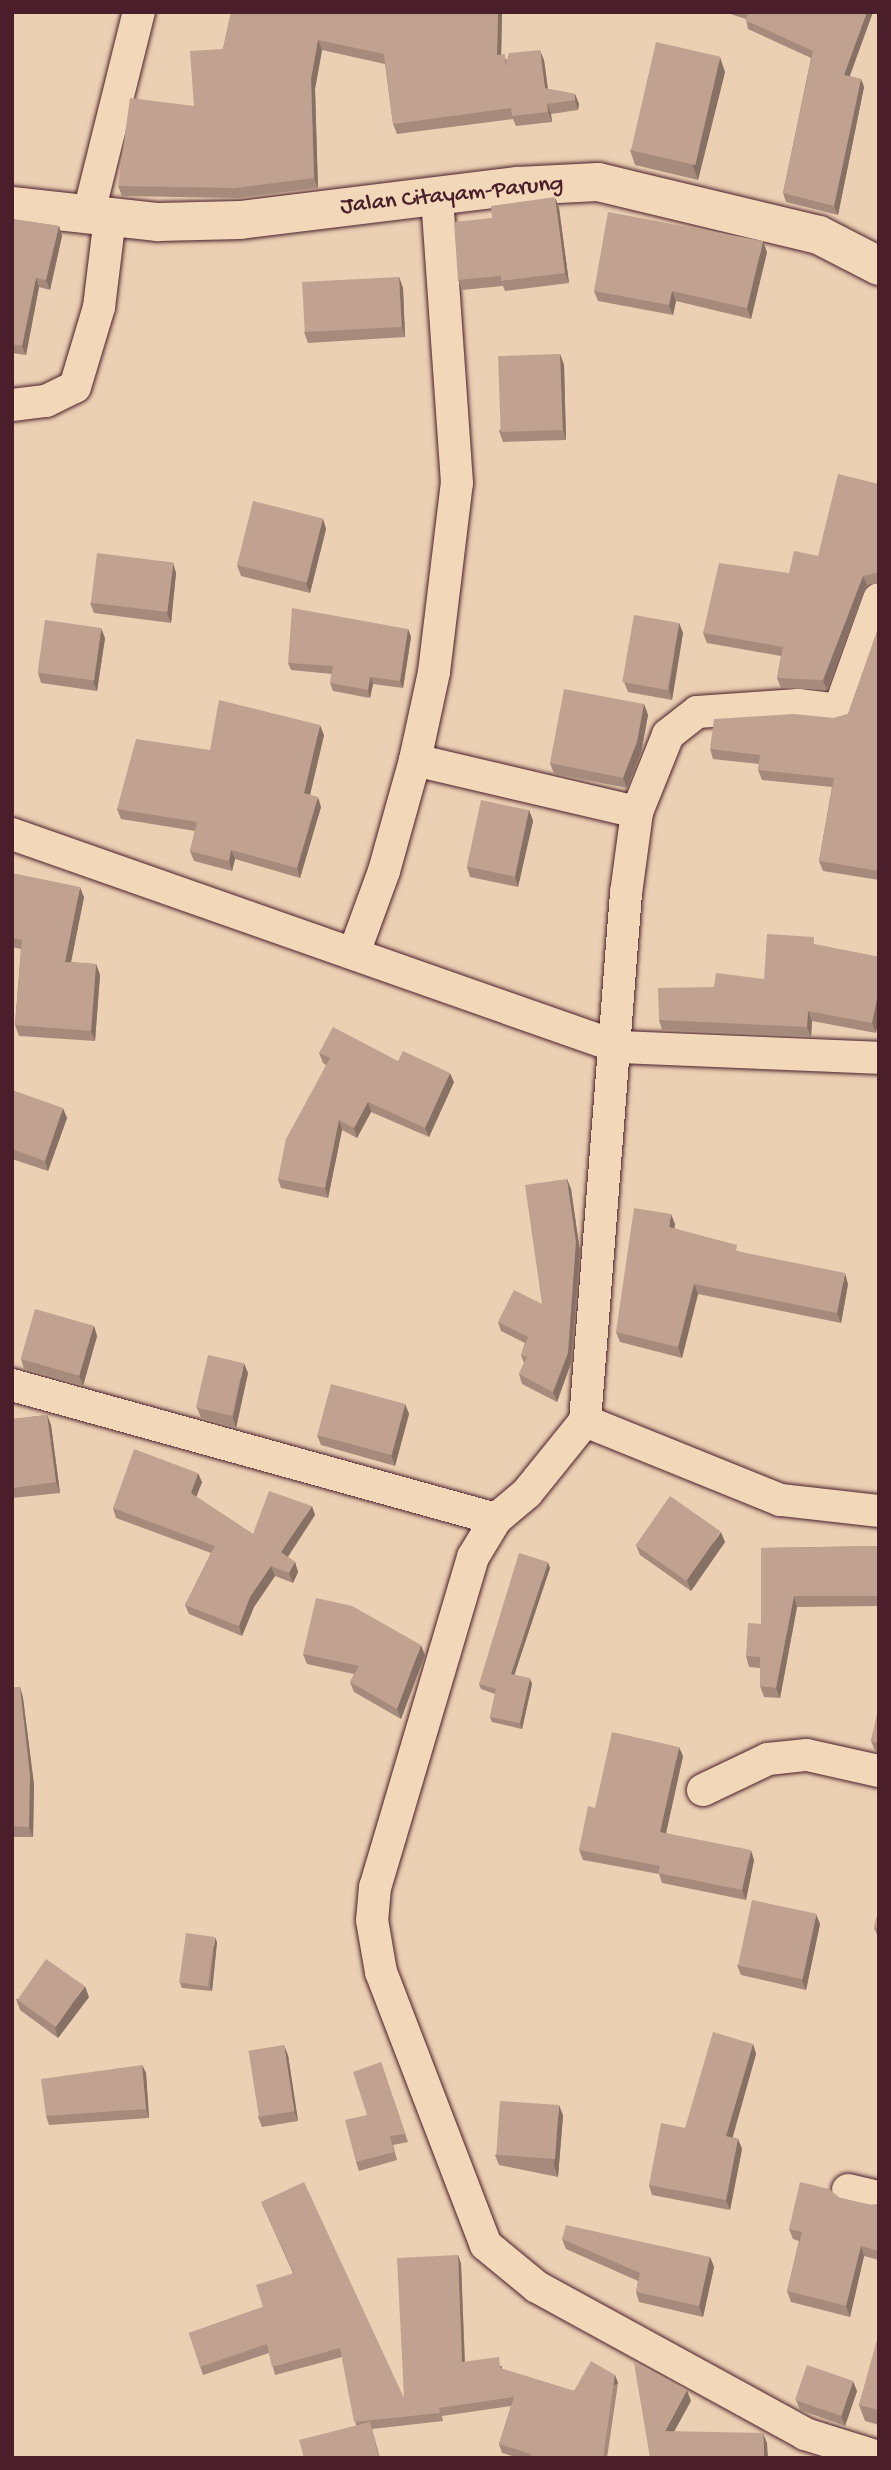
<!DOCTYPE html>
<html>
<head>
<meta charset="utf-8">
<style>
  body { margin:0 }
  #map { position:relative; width:891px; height:2470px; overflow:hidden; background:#ecd0b3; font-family:"Gochi Hand",sans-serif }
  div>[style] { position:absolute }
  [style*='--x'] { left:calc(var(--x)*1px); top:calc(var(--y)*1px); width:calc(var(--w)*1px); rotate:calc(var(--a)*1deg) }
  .roads { filter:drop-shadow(0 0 2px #4a1f2b) drop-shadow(0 0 2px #4a1f2b) }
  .street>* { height:32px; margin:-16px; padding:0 16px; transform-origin:16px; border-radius:16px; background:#f3d7b9 }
  .secondary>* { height:38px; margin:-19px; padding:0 19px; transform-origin:19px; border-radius:19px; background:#f3d7b9 }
  .wall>* { inset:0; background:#a68a7c }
  .shaded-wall>* { inset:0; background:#877165; transform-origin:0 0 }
  .building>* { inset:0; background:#c1a190; transform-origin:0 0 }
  span { translate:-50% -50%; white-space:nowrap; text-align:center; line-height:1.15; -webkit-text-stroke:5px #f3d7b9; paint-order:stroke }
  .street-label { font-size:24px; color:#4a1f2b }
  .frame { position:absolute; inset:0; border:14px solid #4a1f2b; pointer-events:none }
</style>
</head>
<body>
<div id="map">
  <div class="roads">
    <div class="street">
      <div style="--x:88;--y:216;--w:210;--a:-76"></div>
      <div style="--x:12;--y:405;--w:34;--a:-7"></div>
      <div style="--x:46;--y:401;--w:32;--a:-26"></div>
      <div style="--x:75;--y:387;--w:84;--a:-73.3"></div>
      <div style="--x:99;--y:307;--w:90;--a:-83"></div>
      <div style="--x:879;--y:599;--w:118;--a:109.8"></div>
      <div style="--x:839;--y:710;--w:41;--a:-173"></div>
      <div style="--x:798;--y:705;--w:101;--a:176"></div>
      <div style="--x:697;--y:712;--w:37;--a:142"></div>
      <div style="--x:668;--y:735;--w:83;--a:111.9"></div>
      <div style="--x:637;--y:812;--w:82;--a:97.7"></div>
      <div style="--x:626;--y:893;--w:530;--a:94.44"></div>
      <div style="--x:585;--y:1421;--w:92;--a:128.9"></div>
      <div style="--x:527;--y:1493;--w:40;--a:140"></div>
      <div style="--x:496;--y:1519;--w:44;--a:121.2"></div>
      <div style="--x:473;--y:1557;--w:344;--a:106.5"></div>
      <div style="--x:375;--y:1887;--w:33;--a:95"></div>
      <div style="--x:372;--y:1920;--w:53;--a:80.2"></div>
      <div style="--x:381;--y:1972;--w:292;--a:69"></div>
      <div style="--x:486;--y:2245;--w:66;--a:39.5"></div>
      <div style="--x:537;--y:2287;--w:306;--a:28.7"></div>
      <div style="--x:805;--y:2434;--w:77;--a:17.3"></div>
      <div style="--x:415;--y:760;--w:228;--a:13.2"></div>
      <div style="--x:12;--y:834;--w:642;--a:19.37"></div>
      <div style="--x:618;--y:1047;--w:261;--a:2.4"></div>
      <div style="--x:354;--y:953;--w:87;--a:-69.9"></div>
      <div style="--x:384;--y:871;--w:115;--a:-74.4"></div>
      <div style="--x:415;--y:760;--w:90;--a:-77.8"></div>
      <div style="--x:434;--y:672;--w:190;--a:-83.1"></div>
      <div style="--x:457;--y:483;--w:288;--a:-94"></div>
      <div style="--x:12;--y:1385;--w:502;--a:15.48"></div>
      <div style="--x:585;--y:1421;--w:211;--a:22"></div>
      <div style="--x:781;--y:1500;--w:99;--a:6.4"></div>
      <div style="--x:703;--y:1790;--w:72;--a:-25.5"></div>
      <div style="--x:768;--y:1759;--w:39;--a:-6"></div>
      <div style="--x:807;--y:1755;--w:74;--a:12.5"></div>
      <div style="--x:848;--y:2190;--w:32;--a:13"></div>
    </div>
    <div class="secondary">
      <div style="--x:12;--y:206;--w:147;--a:6.3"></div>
      <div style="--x:158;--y:222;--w:82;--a:-1.4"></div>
      <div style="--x:240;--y:220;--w:280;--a:-7"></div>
      <div style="--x:518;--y:186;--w:80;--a:-2.9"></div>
      <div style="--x:598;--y:182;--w:227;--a:13.5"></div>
      <div style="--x:819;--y:235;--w:68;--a:27.3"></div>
    </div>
  </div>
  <div class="wall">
    <div style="clip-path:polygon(231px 12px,502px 12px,501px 54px,507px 60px,544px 60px,548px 89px,575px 94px,579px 104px,578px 110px,551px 114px,552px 122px,516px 126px,513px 119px,397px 134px,393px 124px,385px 64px,322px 50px,315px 89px,318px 188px,238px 198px,122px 196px,118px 186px,194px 106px,223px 49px)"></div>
    <div style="clip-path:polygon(724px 12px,873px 12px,849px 76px,861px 79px,864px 87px,838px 215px,786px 202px,783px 193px,811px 58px,748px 29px,746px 19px)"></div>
    <div style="clip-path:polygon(725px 72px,698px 180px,635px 165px,630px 150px)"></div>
    <div style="clip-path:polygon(555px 197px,559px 208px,569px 283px,505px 291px,503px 286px,462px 290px,458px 280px,492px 218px)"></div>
    <div style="clip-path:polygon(12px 219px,59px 226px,62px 236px,50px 290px,39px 287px,26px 355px,12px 353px)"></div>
    <div style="clip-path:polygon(767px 252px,751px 319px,676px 301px,673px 315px,598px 301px,594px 291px)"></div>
    <div style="clip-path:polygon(399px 277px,403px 288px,405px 337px,308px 343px,304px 332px)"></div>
    <div style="clip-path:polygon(560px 354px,564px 365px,566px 440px,503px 442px,499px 431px)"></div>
    <div style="clip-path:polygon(879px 484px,879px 583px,867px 585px,827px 690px,781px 688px,777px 678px,781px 656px,707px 643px,703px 633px,789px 573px,818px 556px)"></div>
    <div style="clip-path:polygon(323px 519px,326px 529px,310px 593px,241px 576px,237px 565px)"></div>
    <div style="clip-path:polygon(173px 563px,176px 573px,171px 623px,94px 613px,90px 603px)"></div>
    <div style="clip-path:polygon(679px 623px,683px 633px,672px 700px,628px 692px,624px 682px)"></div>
    <div style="clip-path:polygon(879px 626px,879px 880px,823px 871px,819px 861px,832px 787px,762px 780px,758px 770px,759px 764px,713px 759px,710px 749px,834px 718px,848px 714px)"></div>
    <div style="clip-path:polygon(408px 629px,411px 637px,403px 688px,373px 684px,370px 698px,333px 691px,330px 683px,332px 674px,291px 670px,288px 663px)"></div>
    <div style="clip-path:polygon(105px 638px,97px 691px,41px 683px,38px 673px)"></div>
    <div style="clip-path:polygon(644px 704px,648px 715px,641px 753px,627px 788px,554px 774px,550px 763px)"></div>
    <div style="clip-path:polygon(324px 735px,310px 795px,321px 807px,300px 878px,235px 859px,232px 871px,194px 861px,190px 851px,195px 831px,121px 819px,117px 809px,210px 750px)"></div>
    <div style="clip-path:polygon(529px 810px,533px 821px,518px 887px,470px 877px,467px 867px)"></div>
    <div style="clip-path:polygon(12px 873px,84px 897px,71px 962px,96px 964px,100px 975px,95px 1041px,19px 1036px,15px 1025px,21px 949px,12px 947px)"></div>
    <div style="clip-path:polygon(817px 945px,879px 957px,876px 1033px,812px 1021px,811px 1037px,662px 1030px,659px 1020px,714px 987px,764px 979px)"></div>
    <div style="clip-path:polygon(319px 1053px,398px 1061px,454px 1082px,429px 1137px,371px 1112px,357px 1138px,342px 1130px,328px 1198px,281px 1188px,278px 1179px,326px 1065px,323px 1063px)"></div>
    <div style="clip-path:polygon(12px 1090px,67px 1118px,48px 1171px,12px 1159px)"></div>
    <div style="clip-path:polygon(567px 1179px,571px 1189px,580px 1252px,571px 1363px,557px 1402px,522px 1384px,519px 1374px,524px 1363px,521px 1355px,525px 1343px,501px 1331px,498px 1322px,542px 1304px)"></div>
    <div style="clip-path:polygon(675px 1224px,674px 1228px,740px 1252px,848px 1284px,841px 1323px,698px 1294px,682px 1358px,620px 1342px,616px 1332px)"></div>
    <div style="clip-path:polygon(94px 1326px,97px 1336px,83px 1386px,24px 1369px,21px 1359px)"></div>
    <div style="clip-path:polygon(248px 1373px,236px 1428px,201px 1418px,197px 1408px)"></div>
    <div style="clip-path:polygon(405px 1404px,409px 1414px,395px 1466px,321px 1445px,317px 1435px)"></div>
    <div style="clip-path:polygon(47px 1415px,51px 1425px,60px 1493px,12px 1498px,12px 1419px)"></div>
    <div style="clip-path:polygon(202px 1482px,196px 1497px,253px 1534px,315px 1515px,288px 1557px,295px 1562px,298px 1572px,293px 1583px,275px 1576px,254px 1607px,242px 1636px,189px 1614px,185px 1605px,211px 1553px,116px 1518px,113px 1508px)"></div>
    <div style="clip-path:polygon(725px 1542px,691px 1591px,640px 1555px,636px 1545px)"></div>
    <div style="clip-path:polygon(879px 1546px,879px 1606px,797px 1607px,780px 1698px,764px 1697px,760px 1686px,760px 1668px,749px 1667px,746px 1656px,761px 1624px,761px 1548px)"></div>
    <div style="clip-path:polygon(550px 1568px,514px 1675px,532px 1684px,522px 1729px,492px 1722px,490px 1717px,495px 1694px,481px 1689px,479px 1684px)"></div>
    <div style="clip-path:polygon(303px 1654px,425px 1655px,401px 1719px,354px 1692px,350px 1682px,354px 1674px,307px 1664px)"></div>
    <div style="clip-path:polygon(20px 1687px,23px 1698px,34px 1785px,33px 1837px,12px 1837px,12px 1688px)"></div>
    <div style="clip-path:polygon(879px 1709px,879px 1753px,875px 1751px,871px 1741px)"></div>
    <div style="clip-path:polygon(683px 1756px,666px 1833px,754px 1860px,746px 1900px,662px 1883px,659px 1874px,583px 1860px,579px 1850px,595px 1808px)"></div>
    <div style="clip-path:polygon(879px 1908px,879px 1939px,874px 1928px)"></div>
    <div style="clip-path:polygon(820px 1924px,806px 1990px,741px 1975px,737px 1965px)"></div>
    <div style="clip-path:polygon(217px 1942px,212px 1991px,182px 1988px,180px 1983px)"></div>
    <div style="clip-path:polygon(89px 1997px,58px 2038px,20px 2010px,16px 1999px)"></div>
    <div style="clip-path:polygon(753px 2044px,756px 2054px,732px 2137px,738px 2139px,742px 2149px,730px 2210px,652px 2195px,649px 2185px,685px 2128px)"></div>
    <div style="clip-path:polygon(288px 2055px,298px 2121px,262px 2127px,258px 2117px)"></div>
    <div style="clip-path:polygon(381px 2062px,408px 2142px,393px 2145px,397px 2160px,359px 2171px,356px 2162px,367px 2115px)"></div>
    <div style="clip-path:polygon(142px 2065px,146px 2073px,149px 2118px,49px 2125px,46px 2116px)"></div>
    <div style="clip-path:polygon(563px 2115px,558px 2177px,499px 2165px,495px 2155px)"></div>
    <div style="clip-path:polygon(840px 2198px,871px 2205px,879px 2204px,879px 2260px,864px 2256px,850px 2317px,791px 2302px,787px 2291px,799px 2241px,793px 2239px,789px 2229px)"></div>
    <div style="clip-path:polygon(261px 2202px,404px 2398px,458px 2255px,461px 2264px,465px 2362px,502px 2366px,502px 2369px,574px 2391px,615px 2375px,618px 2383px,607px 2458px,519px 2458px,502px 2453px,499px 2444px,511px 2406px,442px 2416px,443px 2421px,372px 2429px,380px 2458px,356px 2425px,342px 2357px,275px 2375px,269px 2353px,203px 2375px,189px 2333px,263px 2307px,293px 2273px)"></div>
    <div style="clip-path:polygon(562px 2239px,710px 2257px,714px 2267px,703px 2317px,639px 2302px,636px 2292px,638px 2281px,566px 2249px)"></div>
    <div style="clip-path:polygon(879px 2336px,879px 2425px,865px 2421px,859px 2405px)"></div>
    <div style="clip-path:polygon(857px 2391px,845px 2426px,800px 2410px,796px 2400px)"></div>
  </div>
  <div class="shaded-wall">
    <div style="clip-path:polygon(498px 12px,502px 12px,501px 65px,497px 55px)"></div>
    <div style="clip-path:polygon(867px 12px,873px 12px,847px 84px,844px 75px)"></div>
    <div style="clip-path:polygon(318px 40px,322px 50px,315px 89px,318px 188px,314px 178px,311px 79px)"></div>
    <div style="clip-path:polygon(540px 50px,544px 60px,549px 98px,545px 88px)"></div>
    <div style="clip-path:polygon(720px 57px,725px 72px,698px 180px,693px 166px)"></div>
    <div style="clip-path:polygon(861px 79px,864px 87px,838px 215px,834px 206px)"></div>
    <div style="clip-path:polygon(575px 94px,579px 104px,578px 110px,575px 100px)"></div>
    <div style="clip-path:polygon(547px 104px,551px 114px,552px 122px,548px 112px)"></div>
    <div style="clip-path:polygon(555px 197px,559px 208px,569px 283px,565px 273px)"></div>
    <div style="clip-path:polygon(59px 226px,62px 236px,50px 290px,46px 280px)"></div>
    <div style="clip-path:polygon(763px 241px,767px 252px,751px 319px,747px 308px)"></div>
    <div style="clip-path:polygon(399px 277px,403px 288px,405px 337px,402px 327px)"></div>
    <div style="clip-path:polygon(36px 278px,39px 287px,26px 355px,22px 346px)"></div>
    <div style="clip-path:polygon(672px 291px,676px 301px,673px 315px,669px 305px)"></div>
    <div style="clip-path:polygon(560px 354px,564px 365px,566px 440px,563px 430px)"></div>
    <div style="clip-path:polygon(323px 519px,326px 529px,310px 593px,306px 583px)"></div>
    <div style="clip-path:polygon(173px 563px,176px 573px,171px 623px,167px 613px)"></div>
    <div style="clip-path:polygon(863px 576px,867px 585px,827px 690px,823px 680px)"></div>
    <div style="clip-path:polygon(679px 623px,683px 633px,672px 700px,669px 689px)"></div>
    <div style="clip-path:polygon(101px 628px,105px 638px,97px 691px,93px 681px)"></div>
    <div style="clip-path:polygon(408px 629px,411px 637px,403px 688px,400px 681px)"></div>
    <div style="clip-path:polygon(370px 677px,373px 684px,370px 698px,368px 690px)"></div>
    <div style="clip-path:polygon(644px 704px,648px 715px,641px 753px,627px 788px,623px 778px)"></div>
    <div style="clip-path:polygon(320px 725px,324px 735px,308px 803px,304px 793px)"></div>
    <div style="clip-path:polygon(318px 797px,321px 807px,300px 878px,297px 868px)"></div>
    <div style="clip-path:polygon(529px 810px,533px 821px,518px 887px,515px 877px)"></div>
    <div style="clip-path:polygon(231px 850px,235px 859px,232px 871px,229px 861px)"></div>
    <div style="clip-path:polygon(80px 887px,84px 897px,69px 972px,65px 962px)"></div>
    <div style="clip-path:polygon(96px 964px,100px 975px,95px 1041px,91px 1031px)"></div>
    <div style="clip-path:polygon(879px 989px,879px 1018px,876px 1033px,872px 1023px)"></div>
    <div style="clip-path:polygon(808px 1011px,812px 1021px,811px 1037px,807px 1027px)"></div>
    <div style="clip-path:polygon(450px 1073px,454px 1082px,429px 1137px,425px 1128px)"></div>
    <div style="clip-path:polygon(368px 1102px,371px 1112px,357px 1138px,354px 1128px)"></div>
    <div style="clip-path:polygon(63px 1108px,67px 1118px,48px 1171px,45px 1161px)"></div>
    <div style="clip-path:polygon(339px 1120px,342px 1130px,328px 1198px,325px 1188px)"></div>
    <div style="clip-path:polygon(567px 1179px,571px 1189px,580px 1252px,571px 1363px,557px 1402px,553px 1392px)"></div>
    <div style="clip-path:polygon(671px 1214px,675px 1224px,673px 1237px,669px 1227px)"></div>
    <div style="clip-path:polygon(845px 1273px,848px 1284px,841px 1323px,837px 1313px)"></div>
    <div style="clip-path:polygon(694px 1284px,698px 1294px,682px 1358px,678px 1347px)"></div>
    <div style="clip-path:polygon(94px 1326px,97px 1336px,83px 1386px,79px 1375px)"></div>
    <div style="clip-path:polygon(244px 1363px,248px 1373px,236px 1428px,233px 1418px)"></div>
    <div style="clip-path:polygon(405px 1404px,409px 1414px,395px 1466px,391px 1455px)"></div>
    <div style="clip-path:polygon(47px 1415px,51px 1425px,60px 1493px,56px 1482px)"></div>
    <div style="clip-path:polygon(198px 1473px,202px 1482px,194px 1503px,191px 1493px)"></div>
    <div style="clip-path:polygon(312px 1506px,315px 1515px,284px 1562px,281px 1552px)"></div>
    <div style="clip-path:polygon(721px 1532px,725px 1542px,691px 1591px,687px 1580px)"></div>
    <div style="clip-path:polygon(295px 1562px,298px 1572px,293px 1583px,289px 1573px)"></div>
    <div style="clip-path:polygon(548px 1562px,550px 1568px,513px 1679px,511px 1674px)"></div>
    <div style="clip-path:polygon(271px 1566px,275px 1576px,254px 1607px,242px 1636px,239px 1626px,250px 1597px)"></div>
    <div style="clip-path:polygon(794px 1596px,797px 1607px,780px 1698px,776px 1688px)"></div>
    <div style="clip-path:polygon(421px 1645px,425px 1655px,401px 1719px,397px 1709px)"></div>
    <div style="clip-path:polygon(530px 1678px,532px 1684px,522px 1729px,520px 1723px)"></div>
    <div style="clip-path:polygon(20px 1687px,23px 1698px,34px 1785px,33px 1837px,29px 1827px)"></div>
    <div style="clip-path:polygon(679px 1747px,683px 1756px,664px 1842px,660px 1832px)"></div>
    <div style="clip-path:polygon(751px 1850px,754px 1860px,746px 1900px,742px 1890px)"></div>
    <div style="clip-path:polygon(816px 1914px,820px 1924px,806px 1990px,802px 1980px)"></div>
    <div style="clip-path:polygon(215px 1937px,217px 1942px,212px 1991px,210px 1986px)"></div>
    <div style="clip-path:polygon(85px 1986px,89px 1997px,58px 2038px,55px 2028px)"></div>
    <div style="clip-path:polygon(753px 2044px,756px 2054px,730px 2147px,726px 2136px)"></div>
    <div style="clip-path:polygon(284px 2045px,288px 2055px,298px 2121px,294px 2111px)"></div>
    <div style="clip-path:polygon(142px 2065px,146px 2073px,149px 2118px,146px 2109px)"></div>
    <div style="clip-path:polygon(559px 2105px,563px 2115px,558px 2177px,554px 2166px)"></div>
    <div style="clip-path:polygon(738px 2139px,742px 2149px,730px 2210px,726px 2200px)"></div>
    <div style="clip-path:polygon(861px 2246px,864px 2256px,850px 2317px,846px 2306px)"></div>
    <div style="clip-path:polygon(458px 2255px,461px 2264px,465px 2371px,462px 2362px)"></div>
    <div style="clip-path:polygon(710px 2257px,714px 2267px,703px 2317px,699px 2306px)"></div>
    <div style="left:615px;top:2375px;width:9px;height:84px;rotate:69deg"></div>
    <div style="clip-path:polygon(853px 2381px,857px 2391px,845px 2426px,841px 2416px)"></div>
    <div style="clip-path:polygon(687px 2390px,691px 2401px,669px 2441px,665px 2431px)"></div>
    <div style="clip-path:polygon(763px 2433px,767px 2443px,768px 2458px,764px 2458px)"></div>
  </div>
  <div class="building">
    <div style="clip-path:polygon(231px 12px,498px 12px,497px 55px,505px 54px,505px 67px,509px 53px,540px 50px,545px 88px,575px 94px,575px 100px,547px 104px,548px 112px,512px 116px,511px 108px,393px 124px,384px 54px,318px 40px,311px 79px,314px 178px,235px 188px,118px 186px,130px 98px,194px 106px,190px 51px,223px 49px)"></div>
    <div style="clip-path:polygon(748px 12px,867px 12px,844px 75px,861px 79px,834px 206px,783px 193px,813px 51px,745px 20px,749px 13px)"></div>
    <div style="left:656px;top:42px;width:66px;height:111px;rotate:13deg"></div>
    <div style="clip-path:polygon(555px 197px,565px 273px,501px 281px,501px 276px,458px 280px,454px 222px,492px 218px,491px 206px)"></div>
    <div style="clip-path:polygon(608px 212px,763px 241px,747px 308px,672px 291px,669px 305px,594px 291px)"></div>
    <div style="clip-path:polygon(12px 219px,59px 226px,46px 280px,36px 278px,22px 346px,12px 344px)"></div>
    <div style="left:399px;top:277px;width:50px;height:97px;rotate:87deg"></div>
    <div style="left:560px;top:354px;width:76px;height:62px;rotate:88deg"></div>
    <div style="clip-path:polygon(838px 474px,879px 484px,879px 572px,863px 576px,823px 680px,777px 678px,783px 647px,703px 633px,719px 563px,789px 573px,794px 551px,818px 556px)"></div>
    <div style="left:253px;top:501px;width:72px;height:66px;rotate:14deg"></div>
    <div style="left:97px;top:553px;width:77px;height:50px;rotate:7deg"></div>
    <div style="clip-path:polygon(292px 608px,408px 629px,400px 681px,370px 677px,368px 690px,330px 683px,333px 666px,288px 663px)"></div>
    <div style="left:634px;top:615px;width:46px;height:68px;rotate:10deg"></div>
    <div style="left:45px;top:620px;width:57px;height:53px;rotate:8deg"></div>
    <div style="clip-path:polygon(879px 626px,879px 871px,819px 861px,834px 778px,758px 770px,760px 755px,710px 749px,714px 719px,794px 714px,834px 718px,848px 714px)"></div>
    <div style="clip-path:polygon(564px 689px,644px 704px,637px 742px,623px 778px,550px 763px)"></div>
    <div style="clip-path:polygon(219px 700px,320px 725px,304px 793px,318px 797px,297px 868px,231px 850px,229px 861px,190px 851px,197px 822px,117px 809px,136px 739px,210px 750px)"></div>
    <div style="left:481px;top:800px;width:49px;height:68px;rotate:12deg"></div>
    <div style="clip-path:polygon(12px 873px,80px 887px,65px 962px,96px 964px,91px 1031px,15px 1025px,22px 940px,12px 938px)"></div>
    <div style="clip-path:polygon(767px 934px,814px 937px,814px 944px,879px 957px,879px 989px,872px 1023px,808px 1011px,807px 1027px,659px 1020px,658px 988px,714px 987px,716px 973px,764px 979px)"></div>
    <div style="clip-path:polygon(333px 1027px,398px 1061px,403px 1051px,450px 1073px,425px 1128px,368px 1102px,354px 1128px,339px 1120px,325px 1188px,278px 1179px,286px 1139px,330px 1058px,319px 1053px)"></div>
    <div style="clip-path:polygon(12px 1090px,63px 1108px,45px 1161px,12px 1149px)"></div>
    <div style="clip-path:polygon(567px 1179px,576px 1242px,568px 1353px,553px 1392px,519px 1374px,527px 1357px,521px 1355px,528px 1337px,498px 1322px,514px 1290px,542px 1304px,525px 1185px)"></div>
    <div style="clip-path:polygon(634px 1208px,671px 1214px,669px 1227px,737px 1245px,736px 1251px,845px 1273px,837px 1313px,694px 1284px,678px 1347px,616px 1332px)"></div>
    <div style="left:35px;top:1309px;width:61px;height:52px;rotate:16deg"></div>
    <div style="left:208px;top:1355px;width:37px;height:54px;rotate:13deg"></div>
    <div style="left:331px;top:1384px;width:77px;height:53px;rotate:15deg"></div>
    <div style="clip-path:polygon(47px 1415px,56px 1482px,12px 1488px,12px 1419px)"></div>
    <div style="clip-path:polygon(134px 1449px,198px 1473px,191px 1493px,253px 1534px,269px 1491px,312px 1506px,281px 1552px,295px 1562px,289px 1573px,271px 1566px,250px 1597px,239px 1626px,185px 1605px,215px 1546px,113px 1508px)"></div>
    <div style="left:670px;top:1496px;width:62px;height:60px;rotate:35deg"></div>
    <div style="clip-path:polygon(879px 1546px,879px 1596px,794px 1596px,776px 1688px,760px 1686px,760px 1657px,746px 1656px,748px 1623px,761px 1624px,761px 1548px)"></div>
    <div style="clip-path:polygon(519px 1553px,548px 1562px,511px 1674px,530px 1678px,520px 1723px,490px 1717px,496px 1689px,479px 1684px)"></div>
    <div style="clip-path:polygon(316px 1598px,352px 1606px,421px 1645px,397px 1709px,350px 1682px,359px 1666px,303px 1654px)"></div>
    <div style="clip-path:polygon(20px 1687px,30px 1775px,29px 1827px,12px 1826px,12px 1688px)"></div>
    <div style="clip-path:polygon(878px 1709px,879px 1709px,879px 1743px,871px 1741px)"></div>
    <div style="clip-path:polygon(612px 1732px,679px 1747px,660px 1832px,751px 1850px,742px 1890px,658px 1873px,660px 1866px,579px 1850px,588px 1806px,595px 1808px)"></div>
    <div style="left:752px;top:1900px;width:66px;height:67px;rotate:12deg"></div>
    <div style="clip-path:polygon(879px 1908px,879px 1929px,874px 1928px)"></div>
    <div style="left:186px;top:1933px;width:29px;height:50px;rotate:8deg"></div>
    <div style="left:46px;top:1959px;width:47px;height:50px;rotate:35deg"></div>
    <div style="clip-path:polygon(713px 2032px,753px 2044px,726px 2136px,738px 2139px,726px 2200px,649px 2185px,661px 2123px,685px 2128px)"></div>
    <div style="left:284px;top:2045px;width:67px;height:36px;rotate:81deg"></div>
    <div style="clip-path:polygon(381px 2062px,405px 2134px,390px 2136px,394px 2152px,356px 2162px,345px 2120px,367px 2115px,353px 2072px)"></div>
    <div style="clip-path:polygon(142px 2065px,146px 2109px,46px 2116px,41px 2079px)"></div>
    <div style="left:500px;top:2101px;width:59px;height:54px;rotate:4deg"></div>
    <div style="clip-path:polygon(304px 2182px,404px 2398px,397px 2258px,458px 2255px,462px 2362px,499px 2357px,500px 2368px,574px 2391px,591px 2361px,615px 2375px,603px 2458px,530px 2458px,531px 2454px,499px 2444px,514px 2397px,439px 2408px,440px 2413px,354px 2422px,340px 2348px,272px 2367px,267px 2344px,200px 2367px,189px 2333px,263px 2307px,256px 2285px,294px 2273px,261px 2202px)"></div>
    <div style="clip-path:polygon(800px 2182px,829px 2189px,840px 2198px,871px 2205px,879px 2204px,879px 2251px,861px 2246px,846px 2306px,787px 2291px,802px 2232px,789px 2229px)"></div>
    <div style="clip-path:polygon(566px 2225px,710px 2257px,699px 2306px,636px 2292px,640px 2273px,562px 2239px)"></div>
    <div style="clip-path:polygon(878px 2336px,879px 2336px,879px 2410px,859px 2405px)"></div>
    <div style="clip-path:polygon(634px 2363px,687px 2390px,665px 2431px,763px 2433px,764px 2458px,650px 2458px)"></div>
    <div style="left:807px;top:2365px;width:49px;height:37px;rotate:19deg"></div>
    <div style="clip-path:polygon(370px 2422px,379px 2458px,304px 2458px,299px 2440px)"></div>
  </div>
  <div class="street-label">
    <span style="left:452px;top:196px;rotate:-6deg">Jalan Citayam-Parung</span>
  </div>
  <div class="frame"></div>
</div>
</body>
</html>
